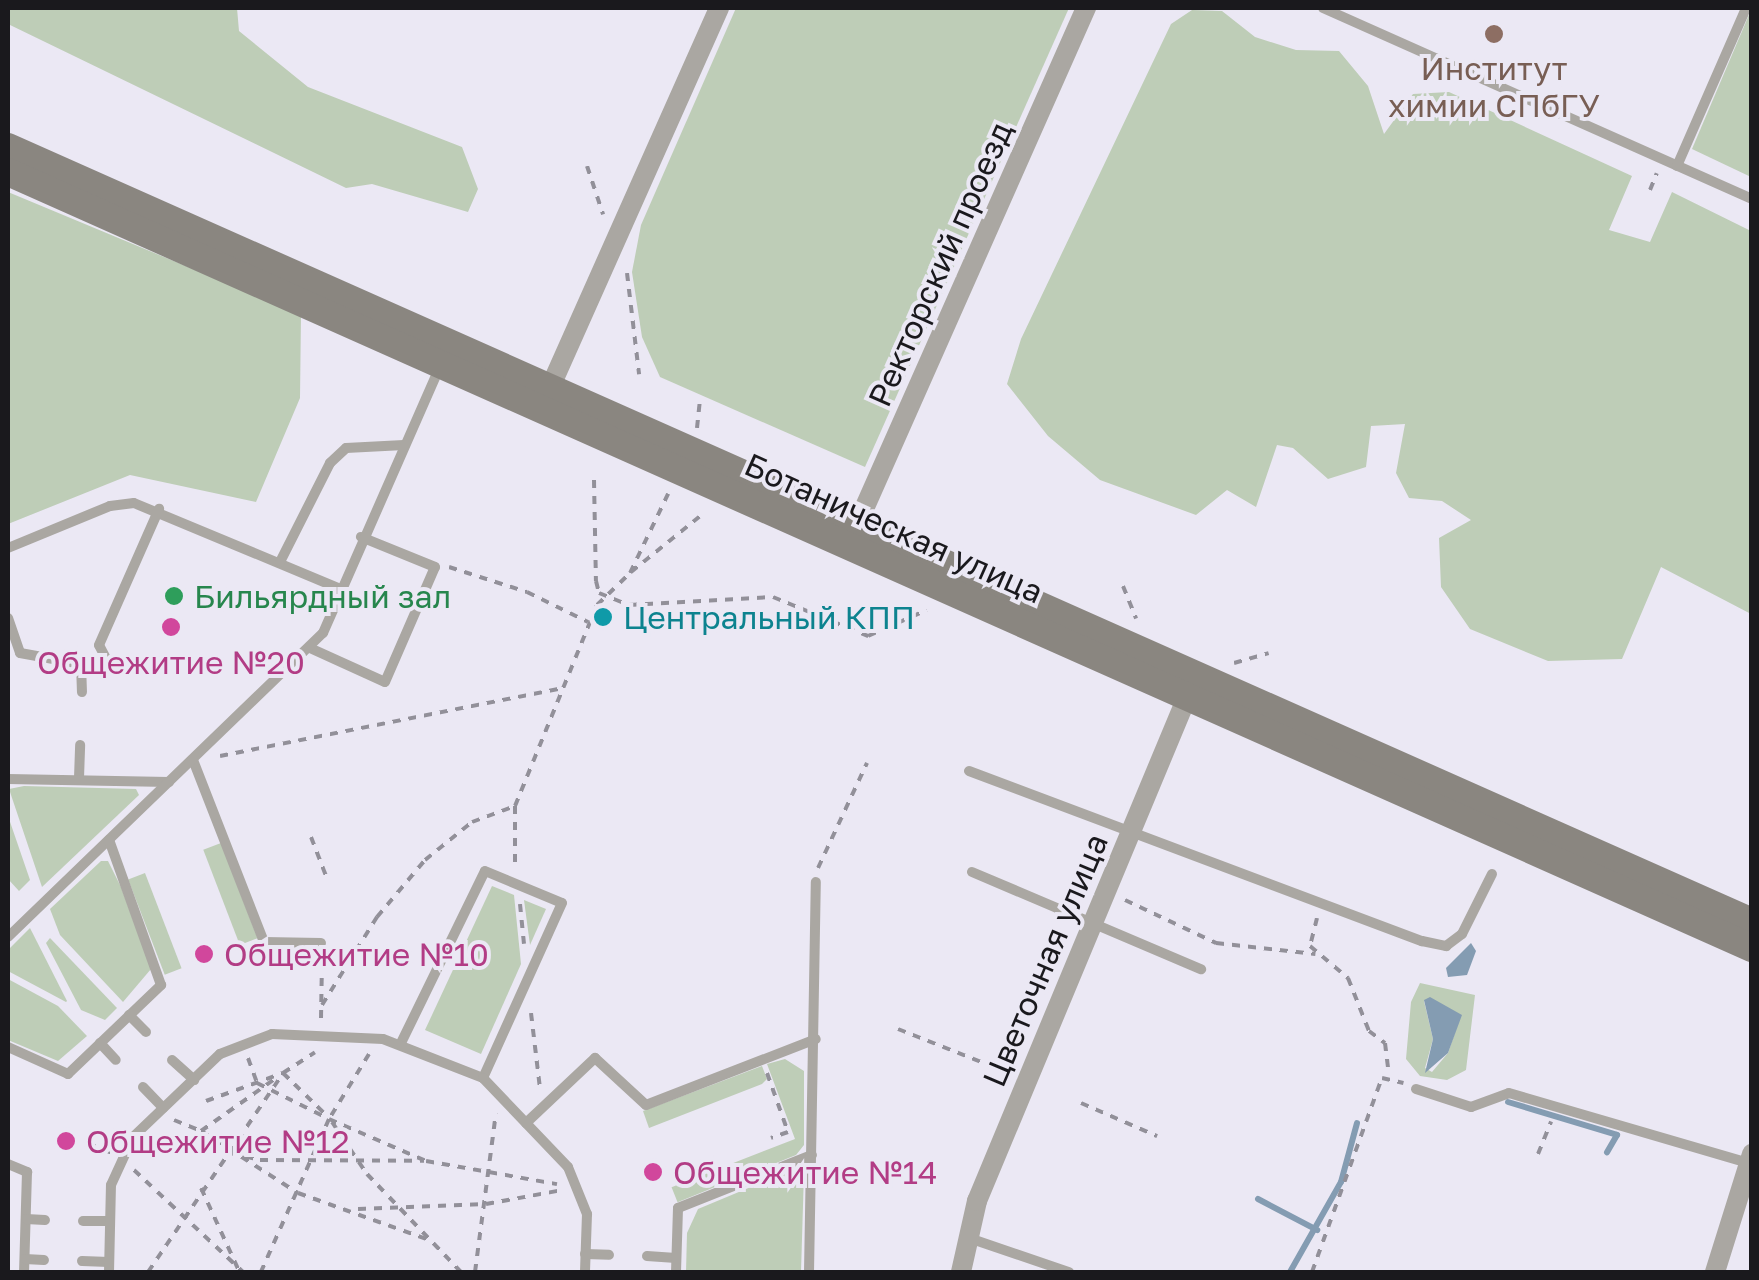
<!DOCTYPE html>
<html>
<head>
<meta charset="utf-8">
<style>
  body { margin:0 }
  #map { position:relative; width:1759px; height:1280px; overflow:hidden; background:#ebe8f4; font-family:"Golos Text",sans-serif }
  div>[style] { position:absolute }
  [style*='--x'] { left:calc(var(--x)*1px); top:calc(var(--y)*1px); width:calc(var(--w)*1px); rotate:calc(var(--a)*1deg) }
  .green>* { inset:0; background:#becdb7; transform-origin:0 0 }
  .water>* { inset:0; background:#849cb2 }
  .stream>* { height:6px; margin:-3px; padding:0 3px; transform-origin:3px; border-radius:3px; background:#849cb2 }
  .path>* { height:4px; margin-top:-2px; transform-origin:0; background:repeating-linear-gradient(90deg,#929099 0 8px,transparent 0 16px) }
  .lane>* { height:10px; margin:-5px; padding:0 5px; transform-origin:5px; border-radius:5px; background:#aaa7a2 }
  .street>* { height:20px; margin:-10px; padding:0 10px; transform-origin:10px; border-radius:10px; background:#aaa7a2 }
  .secondary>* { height:28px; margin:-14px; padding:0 14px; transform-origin:14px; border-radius:14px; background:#8a8680 }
  .dots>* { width:28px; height:28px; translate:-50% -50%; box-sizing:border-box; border:5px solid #ebe8f4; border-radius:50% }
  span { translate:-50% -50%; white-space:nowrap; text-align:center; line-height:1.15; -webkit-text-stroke:8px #ebe8f4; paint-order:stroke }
  .education-label { font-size:32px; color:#785e54 }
  .street-label { font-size:32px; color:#1a191d }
  .leisure-label { font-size:32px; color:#27864d }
  .left { translate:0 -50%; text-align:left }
  .culture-label { font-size:32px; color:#0d838f }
  .hotel-label { font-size:32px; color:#b23c85 }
  .frame { position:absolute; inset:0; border:10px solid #1a191d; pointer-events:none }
</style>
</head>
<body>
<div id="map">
  <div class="green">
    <div style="clip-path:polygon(8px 8px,237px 8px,239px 31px,308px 87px,462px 147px,478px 189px,468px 212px,372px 184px,346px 188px,8px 24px)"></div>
    <div style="clip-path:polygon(736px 8px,1069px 8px,865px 467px,660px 377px,642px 337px,632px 272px,641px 225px)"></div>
    <div style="clip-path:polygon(1192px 10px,1222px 11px,1255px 37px,1296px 50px,1339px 51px,1368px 86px,1384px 134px,1413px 94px,1449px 92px,1632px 176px,1609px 230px,1650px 242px,1672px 192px,1751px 231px,1751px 614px,1661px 567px,1622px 659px,1548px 661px,1470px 629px,1441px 587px,1439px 538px,1471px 520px,1442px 501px,1409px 498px,1396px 473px,1405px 424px,1371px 426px,1366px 467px,1328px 479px,1293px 448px,1277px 445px,1256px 507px,1227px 490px,1196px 515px,1100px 480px,1048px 436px,1007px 384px,1021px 339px,1171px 24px)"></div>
    <div style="clip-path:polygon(1751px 10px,1751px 177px,1692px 149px)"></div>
    <div style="clip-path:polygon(8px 192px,301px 314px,300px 398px,256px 502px,130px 475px,8px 524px)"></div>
    <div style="clip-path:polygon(24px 786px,136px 789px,139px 795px,42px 887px,9px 789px)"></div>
    <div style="clip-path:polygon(8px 816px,30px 880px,19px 891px,8px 879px)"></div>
    <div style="left:221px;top:843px;width:102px;height:19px;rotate:69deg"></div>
    <div style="clip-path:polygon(101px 861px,108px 861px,121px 887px,151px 969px,123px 1002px,60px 935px,50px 909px)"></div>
    <div style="left:145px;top:873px;width:102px;height:18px;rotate:69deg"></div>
    <div style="clip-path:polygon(492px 886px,514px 895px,521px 964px,481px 1054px,425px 1030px)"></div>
    <div style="clip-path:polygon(524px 900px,546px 909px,530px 945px)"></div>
    <div style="clip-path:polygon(30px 928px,67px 1001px,66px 1002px,8px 971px,8px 950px)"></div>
    <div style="clip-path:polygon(50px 938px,117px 1008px,105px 1020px,81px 1010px,46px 943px)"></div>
    <div style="clip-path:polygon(8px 979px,58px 1006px,87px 1036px,58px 1061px,8px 1040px)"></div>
    <div style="clip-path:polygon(evenodd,1420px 983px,1475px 995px,1466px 1070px,1447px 1080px,1420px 1076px,1406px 1059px,1411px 1002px,1420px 983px,1424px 1001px,1461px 1015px,1448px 1053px,1432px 1072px,1425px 1068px,1433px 1039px,1424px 1001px)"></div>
    <div style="clip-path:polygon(785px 1059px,804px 1071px,804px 1145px,796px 1155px,729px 1182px,723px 1167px,795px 1139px,767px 1064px)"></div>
    <div style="clip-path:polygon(762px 1066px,767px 1079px,762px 1084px,649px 1128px,643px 1111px)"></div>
    <div style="left:717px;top:1169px;width:16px;height:49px;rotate:68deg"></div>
    <div style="clip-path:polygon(787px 1172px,804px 1172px,801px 1272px,686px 1272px,687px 1233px,698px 1209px)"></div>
  </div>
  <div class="water">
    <div style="clip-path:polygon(1471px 943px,1476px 951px,1467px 975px,1448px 977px,1446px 968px)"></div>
    <div style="clip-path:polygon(1430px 997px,1462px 1015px,1448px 1053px,1425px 1073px,1433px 1039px,1424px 1000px)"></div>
  </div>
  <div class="stream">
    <div style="--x:1508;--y:1102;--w:114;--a:16.8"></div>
    <div style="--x:1617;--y:1135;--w:20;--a:120"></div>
    <div style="--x:1258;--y:1199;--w:67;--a:27.7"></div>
    <div style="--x:1290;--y:1272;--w:103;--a:-60.5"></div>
    <div style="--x:1341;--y:1182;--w:61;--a:-74.8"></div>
  </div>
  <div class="path">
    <div style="--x:587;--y:166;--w:51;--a:71.6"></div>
    <div style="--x:1650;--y:190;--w:18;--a:-68"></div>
    <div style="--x:627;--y:273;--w:102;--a:83.2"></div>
    <div style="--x:697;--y:428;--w:27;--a:-84"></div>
    <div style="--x:594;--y:480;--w:101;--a:88.9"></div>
    <div style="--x:596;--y:581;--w:12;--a:76"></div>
    <div style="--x:599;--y:593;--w:32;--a:22"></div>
    <div style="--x:629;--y:605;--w:144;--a:-3.2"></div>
    <div style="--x:773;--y:597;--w:103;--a:22.3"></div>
    <div style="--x:868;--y:636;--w:64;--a:-23.8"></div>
    <div style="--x:449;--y:567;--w:82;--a:17.8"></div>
    <div style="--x:527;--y:592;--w:68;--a:26.2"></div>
    <div style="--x:631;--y:572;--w:95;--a:-39"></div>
    <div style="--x:1123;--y:586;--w:35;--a:68"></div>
    <div style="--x:1234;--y:663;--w:36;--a:-16"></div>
    <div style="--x:220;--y:756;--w:351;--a:-11.2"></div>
    <div style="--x:515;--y:806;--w:59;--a:90"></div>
    <div style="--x:311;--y:837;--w:47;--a:68.9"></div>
    <div style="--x:818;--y:868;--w:116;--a:-65"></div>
    <div style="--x:1125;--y:900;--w:101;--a:25.3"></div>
    <div style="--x:1216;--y:943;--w:100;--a:6.3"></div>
    <div style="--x:520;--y:904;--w:40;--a:84.3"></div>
    <div style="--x:1317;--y:918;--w:29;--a:104"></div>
    <div style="--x:1310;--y:946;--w:50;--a:40.1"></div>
    <div style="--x:1348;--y:978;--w:57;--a:68.4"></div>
    <div style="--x:1369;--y:1031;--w:20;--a:37"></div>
    <div style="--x:1385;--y:1043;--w:32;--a:83"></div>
    <div style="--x:322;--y:1005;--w:104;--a:-58"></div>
    <div style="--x:377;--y:917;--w:75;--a:-49.9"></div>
    <div style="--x:425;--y:860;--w:60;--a:-39"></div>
    <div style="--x:472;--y:822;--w:46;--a:-20.4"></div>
    <div style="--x:515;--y:806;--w:217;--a:-67.8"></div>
    <div style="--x:597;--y:605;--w:46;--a:-44.1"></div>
    <div style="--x:630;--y:573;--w:88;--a:-64.3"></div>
    <div style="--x:531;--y:1013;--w:76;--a:83.2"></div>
    <div style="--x:321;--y:1018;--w:60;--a:-89"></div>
    <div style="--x:898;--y:1029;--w:119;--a:21.6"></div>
    <div style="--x:369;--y:1054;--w:76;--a:121.6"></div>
    <div style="--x:329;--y:1119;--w:106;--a:23.4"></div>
    <div style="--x:426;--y:1161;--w:133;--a:10"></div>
    <div style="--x:248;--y:1058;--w:27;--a:70"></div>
    <div style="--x:257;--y:1083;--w:80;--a:26.6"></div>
    <div style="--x:329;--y:1119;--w:167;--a:114"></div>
    <div style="--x:283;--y:1073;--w:60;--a:44.3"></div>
    <div style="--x:767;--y:1073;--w:63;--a:70.4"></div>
    <div style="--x:788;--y:1132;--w:18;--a:161"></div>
    <div style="--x:206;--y:1101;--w:82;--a:-20"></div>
    <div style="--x:283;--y:1073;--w:38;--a:-33"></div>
    <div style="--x:1081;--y:1103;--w:83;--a:23.5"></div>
    <div style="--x:174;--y:1120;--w:29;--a:22"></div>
    <div style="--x:201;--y:1131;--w:95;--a:-35.2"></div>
    <div style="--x:332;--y:1122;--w:63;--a:56.1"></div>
    <div style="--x:367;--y:1174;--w:136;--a:46.2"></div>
    <div style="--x:201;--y:1131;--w:115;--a:32.6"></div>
    <div style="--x:298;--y:1193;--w:139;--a:19.7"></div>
    <div style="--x:88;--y:1143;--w:25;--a:23"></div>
    <div style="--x:230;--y:1153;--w:31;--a:13"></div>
    <div style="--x:260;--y:1160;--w:164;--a:0.3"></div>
    <div style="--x:1538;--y:1154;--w:35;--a:-68"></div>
    <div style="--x:134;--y:1170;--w:149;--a:43.1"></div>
    <div style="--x:201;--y:1188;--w:89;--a:65.4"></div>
    <div style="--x:358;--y:1209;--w:128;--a:-2.2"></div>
    <div style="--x:486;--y:1204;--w:77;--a:-10.4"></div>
    <div style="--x:148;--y:1272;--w:240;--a:-55.8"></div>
    <div style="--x:475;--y:1272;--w:160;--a:-82.5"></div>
    <div style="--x:1312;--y:1272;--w:206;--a:-70.2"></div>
    <div style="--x:1382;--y:1078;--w:22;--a:13"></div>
  </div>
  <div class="lane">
    <div style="--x:1323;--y:8;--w:470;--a:24"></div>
    <div style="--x:1677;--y:166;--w:172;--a:-66.4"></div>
    <div style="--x:8;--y:548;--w:110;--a:-22.4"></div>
    <div style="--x:110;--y:506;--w:24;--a:-7"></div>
    <div style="--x:134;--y:503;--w:224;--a:22.6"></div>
    <div style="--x:280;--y:562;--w:111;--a:-63.2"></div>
    <div style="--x:330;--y:463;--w:22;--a:-43"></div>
    <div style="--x:346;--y:448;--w:58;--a:-3"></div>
    <div style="--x:8;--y:618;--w:37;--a:71"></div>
    <div style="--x:20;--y:653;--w:62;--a:10.2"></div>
    <div style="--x:81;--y:664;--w:28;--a:88"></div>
    <div style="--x:310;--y:648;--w:82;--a:24.4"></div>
    <div style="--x:385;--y:682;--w:125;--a:-66.5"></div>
    <div style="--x:435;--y:567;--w:80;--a:-157.9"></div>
    <div style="--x:109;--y:664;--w:21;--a:-118"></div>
    <div style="--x:99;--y:645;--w:149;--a:-66.2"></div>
    <div style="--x:193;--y:760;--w:195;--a:68.7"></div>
    <div style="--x:264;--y:942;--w:57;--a:1"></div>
    <div style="--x:969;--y:771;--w:484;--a:20.6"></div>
    <div style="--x:1422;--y:941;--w:25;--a:12"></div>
    <div style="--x:1446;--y:946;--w:20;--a:-37"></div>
    <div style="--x:1462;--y:934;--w:67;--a:-63.4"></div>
    <div style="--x:79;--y:778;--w:33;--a:-88"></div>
    <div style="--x:8;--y:779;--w:161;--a:1.1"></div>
    <div style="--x:972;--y:872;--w:249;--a:23"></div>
    <div style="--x:8;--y:937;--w:438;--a:-44"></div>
    <div style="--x:323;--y:633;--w:291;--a:-66.3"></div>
    <div style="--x:129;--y:1015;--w:24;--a:45"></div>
    <div style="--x:100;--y:1043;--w:23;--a:47"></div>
    <div style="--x:401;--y:1043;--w:191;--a:-64"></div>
    <div style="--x:485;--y:871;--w:83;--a:22.6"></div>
    <div style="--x:562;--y:903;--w:192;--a:114.3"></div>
    <div style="--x:8;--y:1047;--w:66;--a:24.2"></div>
    <div style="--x:68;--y:1074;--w:129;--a:-43.7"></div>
    <div style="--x:161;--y:985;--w:154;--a:-109.7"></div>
    <div style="--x:172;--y:1060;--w:30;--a:42"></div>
    <div style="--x:143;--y:1087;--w:29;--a:46"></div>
    <div style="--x:1416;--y:1089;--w:58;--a:18.1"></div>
    <div style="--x:1471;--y:1107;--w:40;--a:-20.2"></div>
    <div style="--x:1509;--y:1093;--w:249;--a:16.3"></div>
    <div style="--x:526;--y:1123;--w:95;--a:-43.3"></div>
    <div style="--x:595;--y:1058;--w:69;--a:42.7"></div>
    <div style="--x:646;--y:1105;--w:182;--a:-21.2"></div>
    <div style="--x:8;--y:1164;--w:21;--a:23"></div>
    <div style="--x:27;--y:1172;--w:100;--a:91.7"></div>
    <div style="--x:26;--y:1219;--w:19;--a:3"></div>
    <div style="--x:83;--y:1221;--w:27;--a:0"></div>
    <div style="--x:966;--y:1237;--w:109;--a:18.8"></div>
    <div style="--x:585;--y:1254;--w:24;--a:2"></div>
    <div style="--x:647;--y:1256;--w:29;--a:4"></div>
    <div style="--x:25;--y:1259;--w:19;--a:3"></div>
    <div style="--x:82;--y:1261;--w:27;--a:2"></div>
    <div style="--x:109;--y:1272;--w:87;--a:-88.7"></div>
    <div style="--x:111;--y:1185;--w:53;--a:-65.4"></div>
    <div style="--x:133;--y:1137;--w:120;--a:-43.7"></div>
    <div style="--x:220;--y:1054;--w:56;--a:-21"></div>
    <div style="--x:272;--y:1034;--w:111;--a:2.6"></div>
    <div style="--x:383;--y:1039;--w:107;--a:21.3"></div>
    <div style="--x:483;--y:1078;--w:123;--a:46.3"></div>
    <div style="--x:568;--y:1167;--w:51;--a:68"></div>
    <div style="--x:587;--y:1214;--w:58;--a:92"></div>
    <div style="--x:676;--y:1272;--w:64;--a:-88.2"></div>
    <div style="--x:678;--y:1208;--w:144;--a:-21.6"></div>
    <div style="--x:809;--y:1272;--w:390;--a:-89"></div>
  </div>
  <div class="street">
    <div style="--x:545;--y:399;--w:428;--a:-66"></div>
    <div style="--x:852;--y:536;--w:578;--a:-66.1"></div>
    <div style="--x:961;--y:1272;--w:73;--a:-77.3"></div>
    <div style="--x:977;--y:1201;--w:559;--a:-67.38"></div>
    <div style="--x:1715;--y:1272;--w:124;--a:-72.6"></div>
  </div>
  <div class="secondary">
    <div style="--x:8;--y:147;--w:1908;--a:23.96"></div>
    <div style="--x:8;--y:172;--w:1909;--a:23.99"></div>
  </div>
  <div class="dots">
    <div style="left:1494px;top:34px;background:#8d6e63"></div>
    <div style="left:174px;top:596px;background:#2e9e5b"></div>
    <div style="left:603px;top:617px;background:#0f9aa8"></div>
    <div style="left:171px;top:627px;background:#d1479c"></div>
    <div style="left:204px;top:954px;background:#d1479c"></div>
    <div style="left:66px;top:1141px;background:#d1479c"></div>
    <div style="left:653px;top:1172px;background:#d1479c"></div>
  </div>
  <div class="education-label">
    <span style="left:1494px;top:87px">Институт<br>химии СПбГУ</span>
  </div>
  <div class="street-label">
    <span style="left:940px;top:264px;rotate:-66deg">Ректорский проезд</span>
    <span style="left:894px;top:528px;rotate:24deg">Ботаническая улица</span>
    <span style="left:1045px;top:960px;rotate:-67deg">Цветочная улица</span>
  </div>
  <div class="leisure-label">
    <span class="left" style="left:194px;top:596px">Бильярдный зал</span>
  </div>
  <div class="culture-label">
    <span class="left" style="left:623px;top:617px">Центральный КПП</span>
  </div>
  <div class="hotel-label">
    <span style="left:171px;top:662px">Общежитие №20</span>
    <span class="left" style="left:224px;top:954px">Общежитие №10</span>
    <span class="left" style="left:86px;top:1141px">Общежитие №12</span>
    <span class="left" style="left:673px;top:1172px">Общежитие №14</span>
  </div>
  <div class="frame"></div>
</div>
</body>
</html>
